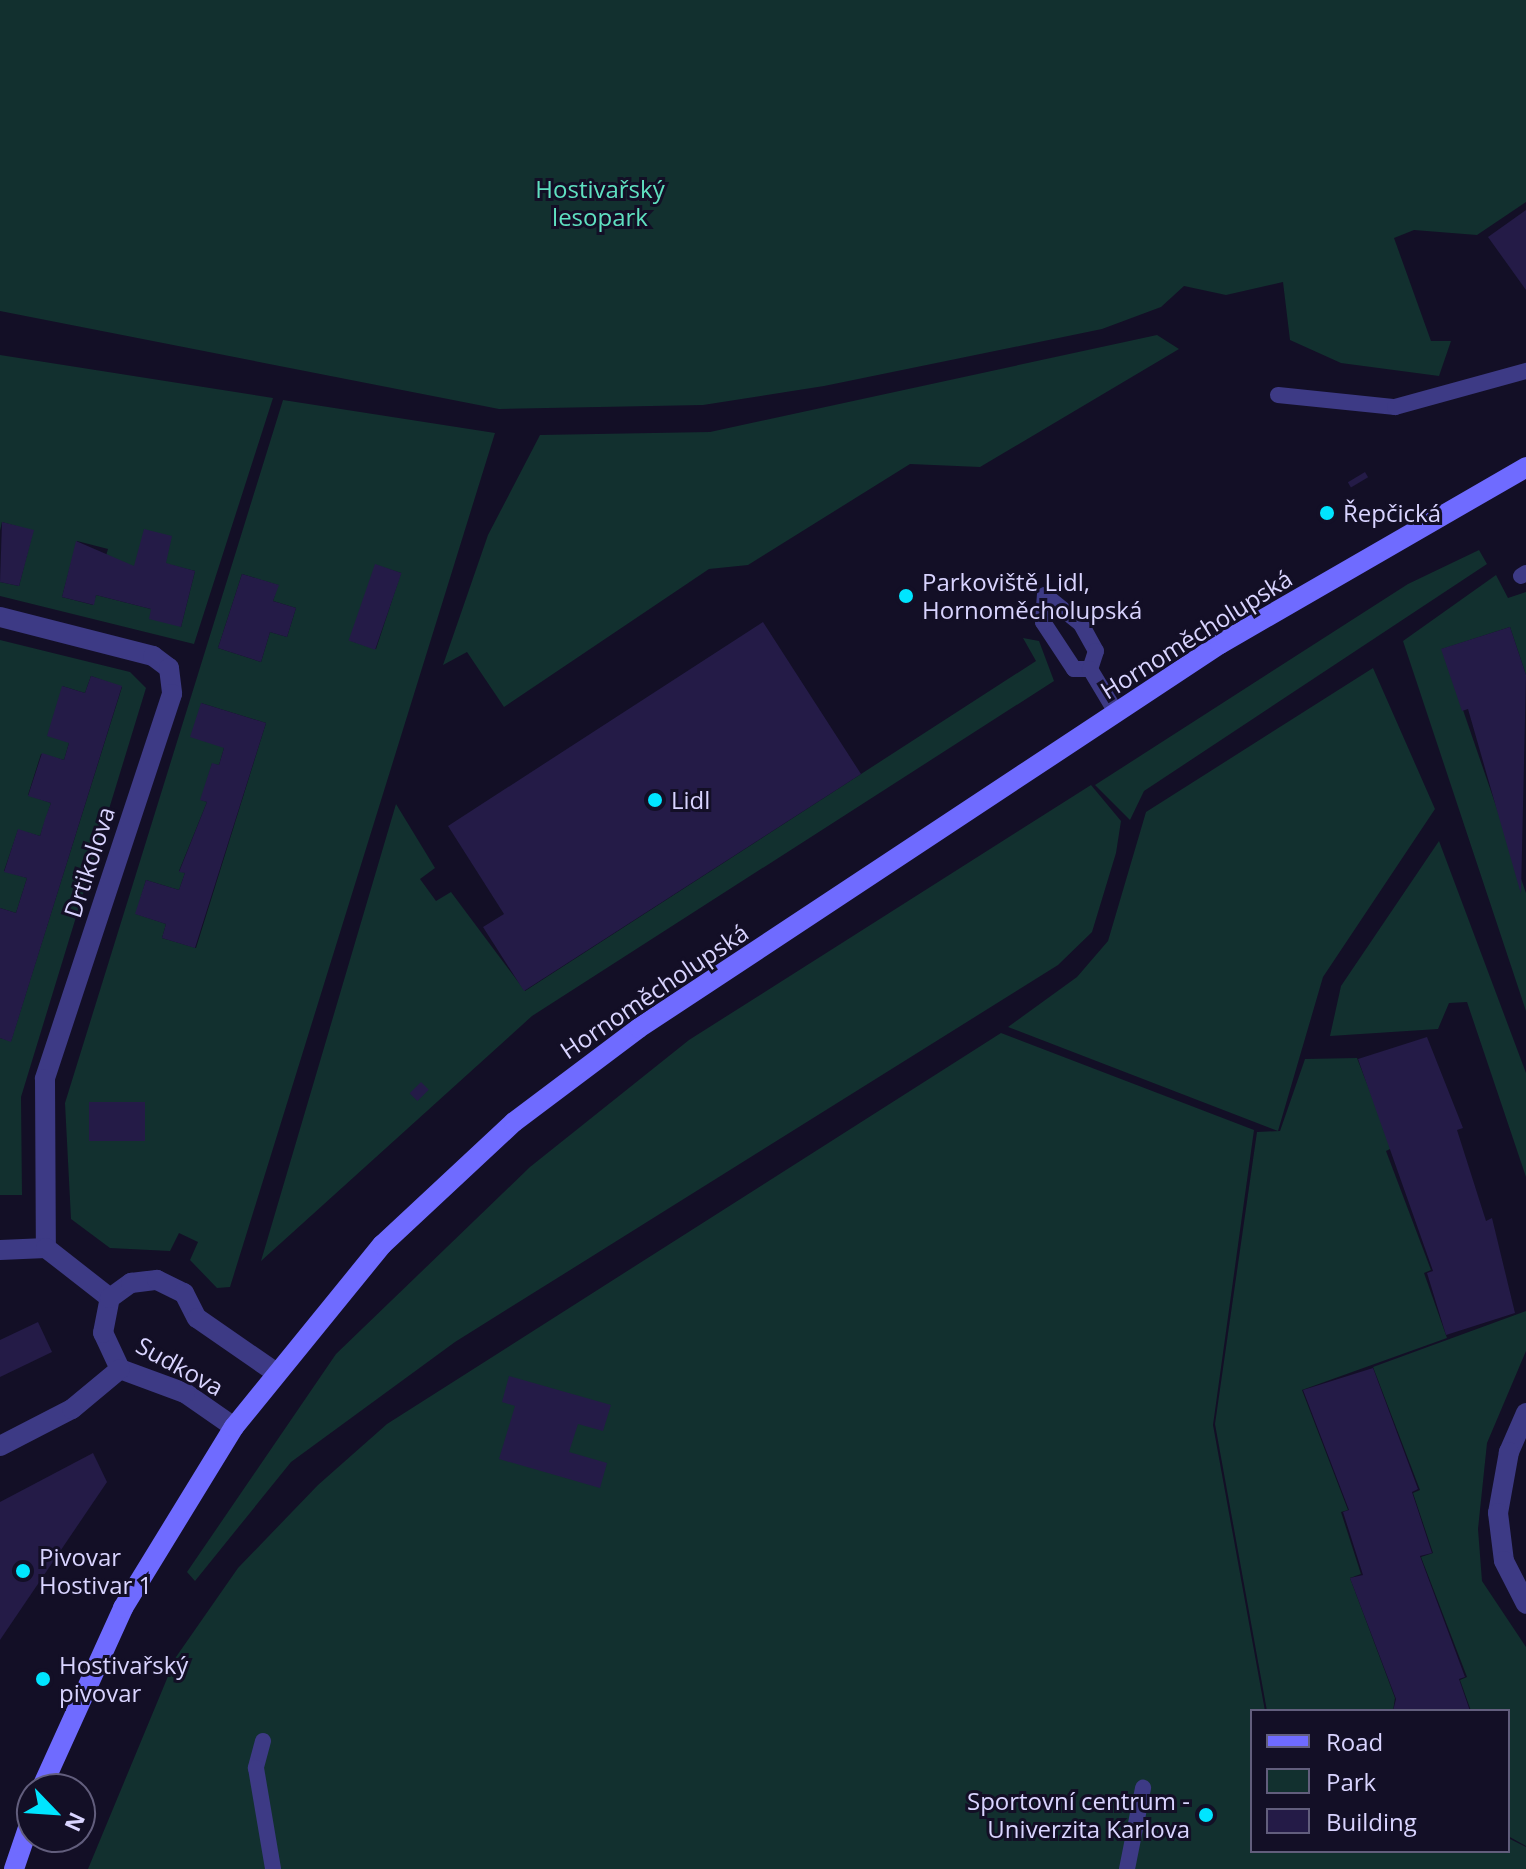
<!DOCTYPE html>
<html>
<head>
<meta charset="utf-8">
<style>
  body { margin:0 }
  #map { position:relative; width:1526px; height:1869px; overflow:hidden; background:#130f26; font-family:"Open Sans",sans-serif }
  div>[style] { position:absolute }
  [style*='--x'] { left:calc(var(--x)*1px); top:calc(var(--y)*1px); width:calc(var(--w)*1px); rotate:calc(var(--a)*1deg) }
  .green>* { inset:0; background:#12302f }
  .building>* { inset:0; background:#241b47; transform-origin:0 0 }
  .lane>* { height:16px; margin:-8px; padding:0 8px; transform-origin:8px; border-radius:8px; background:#3d3a85 }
  .street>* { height:20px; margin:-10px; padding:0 10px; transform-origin:10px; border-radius:10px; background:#3d3a85 }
  .secondary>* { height:20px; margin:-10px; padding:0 10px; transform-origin:10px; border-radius:10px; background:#6f6bff }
  .dots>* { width:22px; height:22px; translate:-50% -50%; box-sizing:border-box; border:4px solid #130f26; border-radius:50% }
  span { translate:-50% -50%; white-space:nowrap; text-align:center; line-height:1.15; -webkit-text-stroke:6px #130f26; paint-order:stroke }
  .park-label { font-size:24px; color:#5fe0c0 }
  .poi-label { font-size:24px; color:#d9d4ff }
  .left { translate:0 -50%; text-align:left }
  .right { translate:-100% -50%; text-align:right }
  .street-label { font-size:24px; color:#d9d4ff }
  .legend { position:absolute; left:1250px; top:1709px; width:260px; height:144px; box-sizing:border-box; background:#130f26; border:2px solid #625e7d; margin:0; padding:10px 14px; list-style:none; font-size:24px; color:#d9d4ff }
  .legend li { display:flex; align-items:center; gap:16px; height:40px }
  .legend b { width:40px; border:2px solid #625e7d }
  .north { position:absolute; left:16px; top:1773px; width:80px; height:80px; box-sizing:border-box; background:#130f26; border:2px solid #625e7d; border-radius:50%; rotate:115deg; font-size:22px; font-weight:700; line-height:32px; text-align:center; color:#d9d4ff }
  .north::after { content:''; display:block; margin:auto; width:28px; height:36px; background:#00e5ff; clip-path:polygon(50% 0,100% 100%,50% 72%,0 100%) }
</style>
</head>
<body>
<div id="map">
  <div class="green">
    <div style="clip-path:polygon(0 0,1526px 0,1526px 202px,1477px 235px,1414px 230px,1394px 238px,1431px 341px,1451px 341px,1439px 376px,1341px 363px,1290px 340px,1283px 282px,1226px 295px,1184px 286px,1161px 307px,1102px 329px,824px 386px,703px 405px,499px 409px,0 311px)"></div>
    <div style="clip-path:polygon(1157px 335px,1179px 349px,980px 467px,910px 464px,748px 565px,709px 569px,504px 707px,467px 652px,443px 665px,488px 535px,540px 435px,710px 432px)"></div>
    <div style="clip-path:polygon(evenodd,0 355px,273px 398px,194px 644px,0 596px,0 582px,19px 586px,33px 531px,2px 522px,0 531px,0 355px,77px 541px,108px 549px,105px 559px,160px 573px,163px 563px,195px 571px,181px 627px,151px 609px,96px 595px,93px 605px,62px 597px,77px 541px)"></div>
    <div style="clip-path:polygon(evenodd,283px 400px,495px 433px,230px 1287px,217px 1288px,190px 1260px,198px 1242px,179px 1233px,170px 1251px,110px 1248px,71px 1219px,65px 1103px,283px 400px,376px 565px,401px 573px,376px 649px,351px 641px,376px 565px,283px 400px,242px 574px,278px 585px,273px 601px,296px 608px,287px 637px,270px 632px,261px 662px,218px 648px,242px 574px,283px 400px,201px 703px,266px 723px,196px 948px,162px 938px,166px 924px,136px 914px,146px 880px,179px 890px,185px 873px,179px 871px,207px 802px,201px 800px,212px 764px,219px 765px,224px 748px,201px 703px,283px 400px,145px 1102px,145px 1141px,91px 1141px,90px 1103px,145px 1102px)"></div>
    <div style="clip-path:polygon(1479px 550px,1487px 564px,1144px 791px,1130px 820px,1095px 785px,1408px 584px)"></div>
    <div style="clip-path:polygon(1496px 575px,1508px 598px,1526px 592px,1526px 675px,1510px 627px,1442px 649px,1526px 893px,1526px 1011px,1403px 641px)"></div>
    <div style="clip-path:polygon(1023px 638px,1039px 641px,1054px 681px,532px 1016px,261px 1261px,396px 804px,435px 868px,420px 879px,436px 901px,451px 892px,525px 991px,1036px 661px)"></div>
    <div style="clip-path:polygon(0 640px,130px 672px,146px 688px,21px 1097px,22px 1195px,0 1195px,0 1038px,11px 1041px,122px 687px,91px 676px,85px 693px,62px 686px,69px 743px,64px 760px,41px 754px,28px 795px,51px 803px,40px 836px,18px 830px,4px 871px,27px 878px,16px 913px,0 908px)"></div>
    <div style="clip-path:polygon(1373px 668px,1435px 809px,1323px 977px,1278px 1131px,1008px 1027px,1077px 977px,1108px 941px,1146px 812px)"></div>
    <div style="clip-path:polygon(1091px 785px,1121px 821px,1116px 853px,1092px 932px,1058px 965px,455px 1342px,291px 1462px,195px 1581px,187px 1572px,336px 1354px,530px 1167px,689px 1040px)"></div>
    <div style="clip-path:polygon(1439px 841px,1526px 1073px,1526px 1177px,1467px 1002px,1449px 1003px,1438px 1029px,1330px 1036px,1341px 986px)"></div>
    <div style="clip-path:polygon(1001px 1033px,1254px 1130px,1213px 1425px,1265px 1711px,1252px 1711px,1252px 1851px,1508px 1851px,1508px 1838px,1526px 1847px,1526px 1869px,88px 1869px,176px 1657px,238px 1568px,318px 1485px,387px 1424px)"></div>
    <div style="clip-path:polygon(1357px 1058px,1392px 1148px,1386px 1151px,1431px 1270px,1424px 1273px,1447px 1338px,1302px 1390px,1348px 1510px,1341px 1512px,1361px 1574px,1350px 1578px,1395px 1698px,1393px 1711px,1267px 1711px,1215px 1424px,1257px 1132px,1280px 1131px,1305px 1059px)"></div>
    <div style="clip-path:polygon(1526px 1311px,1526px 1351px,1487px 1443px,1478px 1529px,1482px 1581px,1526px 1647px,1526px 1846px,1508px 1836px,1508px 1711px,1471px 1711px,1460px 1680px,1467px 1677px,1421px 1557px,1433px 1553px,1413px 1493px,1420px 1490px,1373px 1367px)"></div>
  </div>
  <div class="building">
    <div style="clip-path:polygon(1526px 210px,1526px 290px,1488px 237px)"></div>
    <div style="left:1365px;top:472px;width:6px;height:20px;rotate:59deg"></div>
    <div style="clip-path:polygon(2px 522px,34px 530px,19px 586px,0 582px)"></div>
    <div style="clip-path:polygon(144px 529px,172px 536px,166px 563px,195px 571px,181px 627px,149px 619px,151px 609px,96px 595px,94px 605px,62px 597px,76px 541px,134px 566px)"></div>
    <div style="left:375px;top:564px;width:28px;height:81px;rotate:19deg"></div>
    <div style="clip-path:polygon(242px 574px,279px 585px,273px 601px,296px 608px,287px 637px,270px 632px,261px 662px,218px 648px)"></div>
    <div style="clip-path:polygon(763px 622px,861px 774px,524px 991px,483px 927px,504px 914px,448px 826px)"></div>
    <div style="clip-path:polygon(1510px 627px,1526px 675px,1521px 894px,1468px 709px,1462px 711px,1441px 649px)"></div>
    <div style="clip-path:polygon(91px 676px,122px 686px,11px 1042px,0 1038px,0 908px,16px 913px,27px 878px,4px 872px,18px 829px,40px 836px,45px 819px,51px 803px,28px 796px,42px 753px,64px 760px,69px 743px,47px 736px,62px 686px,85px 693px)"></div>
    <div style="clip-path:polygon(201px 703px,266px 723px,195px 948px,162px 938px,166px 924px,135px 914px,146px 880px,179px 890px,185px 873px,179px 872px,207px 802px,200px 800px,212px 763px,219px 765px,224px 748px,190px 737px)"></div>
    <div style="clip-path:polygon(1427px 1037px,1463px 1128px,1457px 1130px,1486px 1221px,1492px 1218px,1515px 1313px,1446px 1335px,1427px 1273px,1433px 1271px,1358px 1059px)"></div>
    <div style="left:421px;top:1082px;width:11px;height:16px;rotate:45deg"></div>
    <div style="left:145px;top:1102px;width:39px;height:56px;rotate:90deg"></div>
    <div style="clip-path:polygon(38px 1322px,52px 1352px,0 1377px,0 1340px)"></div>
    <div style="clip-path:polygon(1373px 1368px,1418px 1489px,1412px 1492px,1432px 1553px,1420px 1556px,1465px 1677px,1459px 1679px,1470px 1711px,1393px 1711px,1396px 1699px,1350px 1578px,1363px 1575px,1343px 1512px,1349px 1510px,1303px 1390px)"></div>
    <div style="clip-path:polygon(509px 1376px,611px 1405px,603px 1431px,578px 1424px,569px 1452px,607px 1463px,600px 1488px,499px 1459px,515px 1406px,502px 1402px)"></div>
    <div style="clip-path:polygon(93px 1453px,107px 1482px,0 1640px,0 1502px)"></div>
  </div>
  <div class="lane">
    <div style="--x:1278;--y:395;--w:118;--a:5.9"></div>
    <div style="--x:1395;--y:407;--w:136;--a:-15.4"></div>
    <div style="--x:1521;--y:576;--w:6;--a:-31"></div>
    <div style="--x:1090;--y:669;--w:16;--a:180"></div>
    <div style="--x:1074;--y:669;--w:56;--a:-123.4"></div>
    <div style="--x:1043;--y:622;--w:27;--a:-86"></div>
    <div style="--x:1045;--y:595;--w:46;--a:38.9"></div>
    <div style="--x:1081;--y:624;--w:31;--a:61"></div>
    <div style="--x:1096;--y:651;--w:19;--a:108"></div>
    <div style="--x:1090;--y:669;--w:52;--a:59"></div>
    <div style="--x:263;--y:1741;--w:28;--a:105"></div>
    <div style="--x:256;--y:1768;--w:102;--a:80.4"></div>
    <div style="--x:1127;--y:1869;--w:83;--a:-78.8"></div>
  </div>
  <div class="street">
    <div style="--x:0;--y:617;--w:158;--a:14.3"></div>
    <div style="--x:153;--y:656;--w:20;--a:37"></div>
    <div style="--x:169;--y:668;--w:26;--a:83"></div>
    <div style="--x:172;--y:694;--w:405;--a:108.3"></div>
    <div style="--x:45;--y:1079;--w:169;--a:89.7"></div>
    <div style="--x:0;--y:1250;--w:46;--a:-2.5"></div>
    <div style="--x:46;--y:1248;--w:81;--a:38"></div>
    <div style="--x:1526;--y:1413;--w:43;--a:113.6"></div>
    <div style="--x:1509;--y:1452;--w:62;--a:100.2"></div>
    <div style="--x:1498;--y:1513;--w:48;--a:82.9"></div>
    <div style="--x:1504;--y:1561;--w:48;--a:62.9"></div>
    <div style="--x:234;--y:1427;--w:60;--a:-145.2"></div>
    <div style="--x:185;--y:1393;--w:69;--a:-159.7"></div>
    <div style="--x:120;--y:1369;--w:40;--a:-115"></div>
    <div style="--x:103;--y:1333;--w:36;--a:-79"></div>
    <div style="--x:110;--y:1298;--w:26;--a:-36"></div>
    <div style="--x:131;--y:1283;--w:26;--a:-7"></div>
    <div style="--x:157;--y:1280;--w:30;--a:26"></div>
    <div style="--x:184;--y:1293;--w:28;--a:63"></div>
    <div style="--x:197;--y:1318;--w:95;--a:34.7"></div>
    <div style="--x:0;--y:1446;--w:81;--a:-27.2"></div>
    <div style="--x:72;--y:1409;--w:62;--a:-39.8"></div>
  </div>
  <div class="secondary">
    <div style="--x:41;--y:1789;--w:199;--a:-65.6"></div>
    <div style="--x:123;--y:1608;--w:212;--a:-58.5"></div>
    <div style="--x:234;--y:1427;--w:235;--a:-50.9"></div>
    <div style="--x:382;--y:1245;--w:180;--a:-43"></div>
    <div style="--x:514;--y:1122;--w:156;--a:-36.9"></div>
    <div style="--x:639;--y:1028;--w:696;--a:-33.46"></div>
    <div style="--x:1220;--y:644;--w:354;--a:-30"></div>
    <div style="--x:14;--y:1869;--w:56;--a:-71.2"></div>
  </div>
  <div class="dots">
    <div style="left:1327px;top:513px;background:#00e5ff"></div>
    <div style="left:906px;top:596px;background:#00e5ff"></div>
    <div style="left:655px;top:800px;background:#00e5ff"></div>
    <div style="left:23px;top:1571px;background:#00e5ff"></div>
    <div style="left:43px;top:1679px;background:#00e5ff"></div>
    <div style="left:1206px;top:1815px;background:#00e5ff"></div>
  </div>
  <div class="park-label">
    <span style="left:600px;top:203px">Hostivařský<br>lesopark</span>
  </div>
  <div class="poi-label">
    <span class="left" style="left:1343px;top:513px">Řepčická</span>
    <span class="left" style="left:922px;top:596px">Parkoviště Lidl,<br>Hornoměcholupská</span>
    <span class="left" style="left:671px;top:800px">Lidl</span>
    <span class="left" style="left:39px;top:1571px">Pivovar<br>Hostivar 1</span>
    <span class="left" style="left:59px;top:1679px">Hostivařský<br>pivovar</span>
    <span class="right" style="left:1190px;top:1815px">Sportovní centrum -<br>Univerzita Karlova</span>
  </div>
  <div class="street-label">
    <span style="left:1196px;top:634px;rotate:-32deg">Hornoměcholupská</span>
    <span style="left:89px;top:862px;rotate:-72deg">Drtikolova</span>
    <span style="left:654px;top:991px;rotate:-34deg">Hornoměcholupská</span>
    <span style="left:180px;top:1366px;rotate:29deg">Sudkova</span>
  </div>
  <ul class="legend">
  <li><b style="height:10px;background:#6f6bff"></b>Road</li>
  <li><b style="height:22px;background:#12302f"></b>Park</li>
  <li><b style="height:22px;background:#241b47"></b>Building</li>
  </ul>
  <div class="north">N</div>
</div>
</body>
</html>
